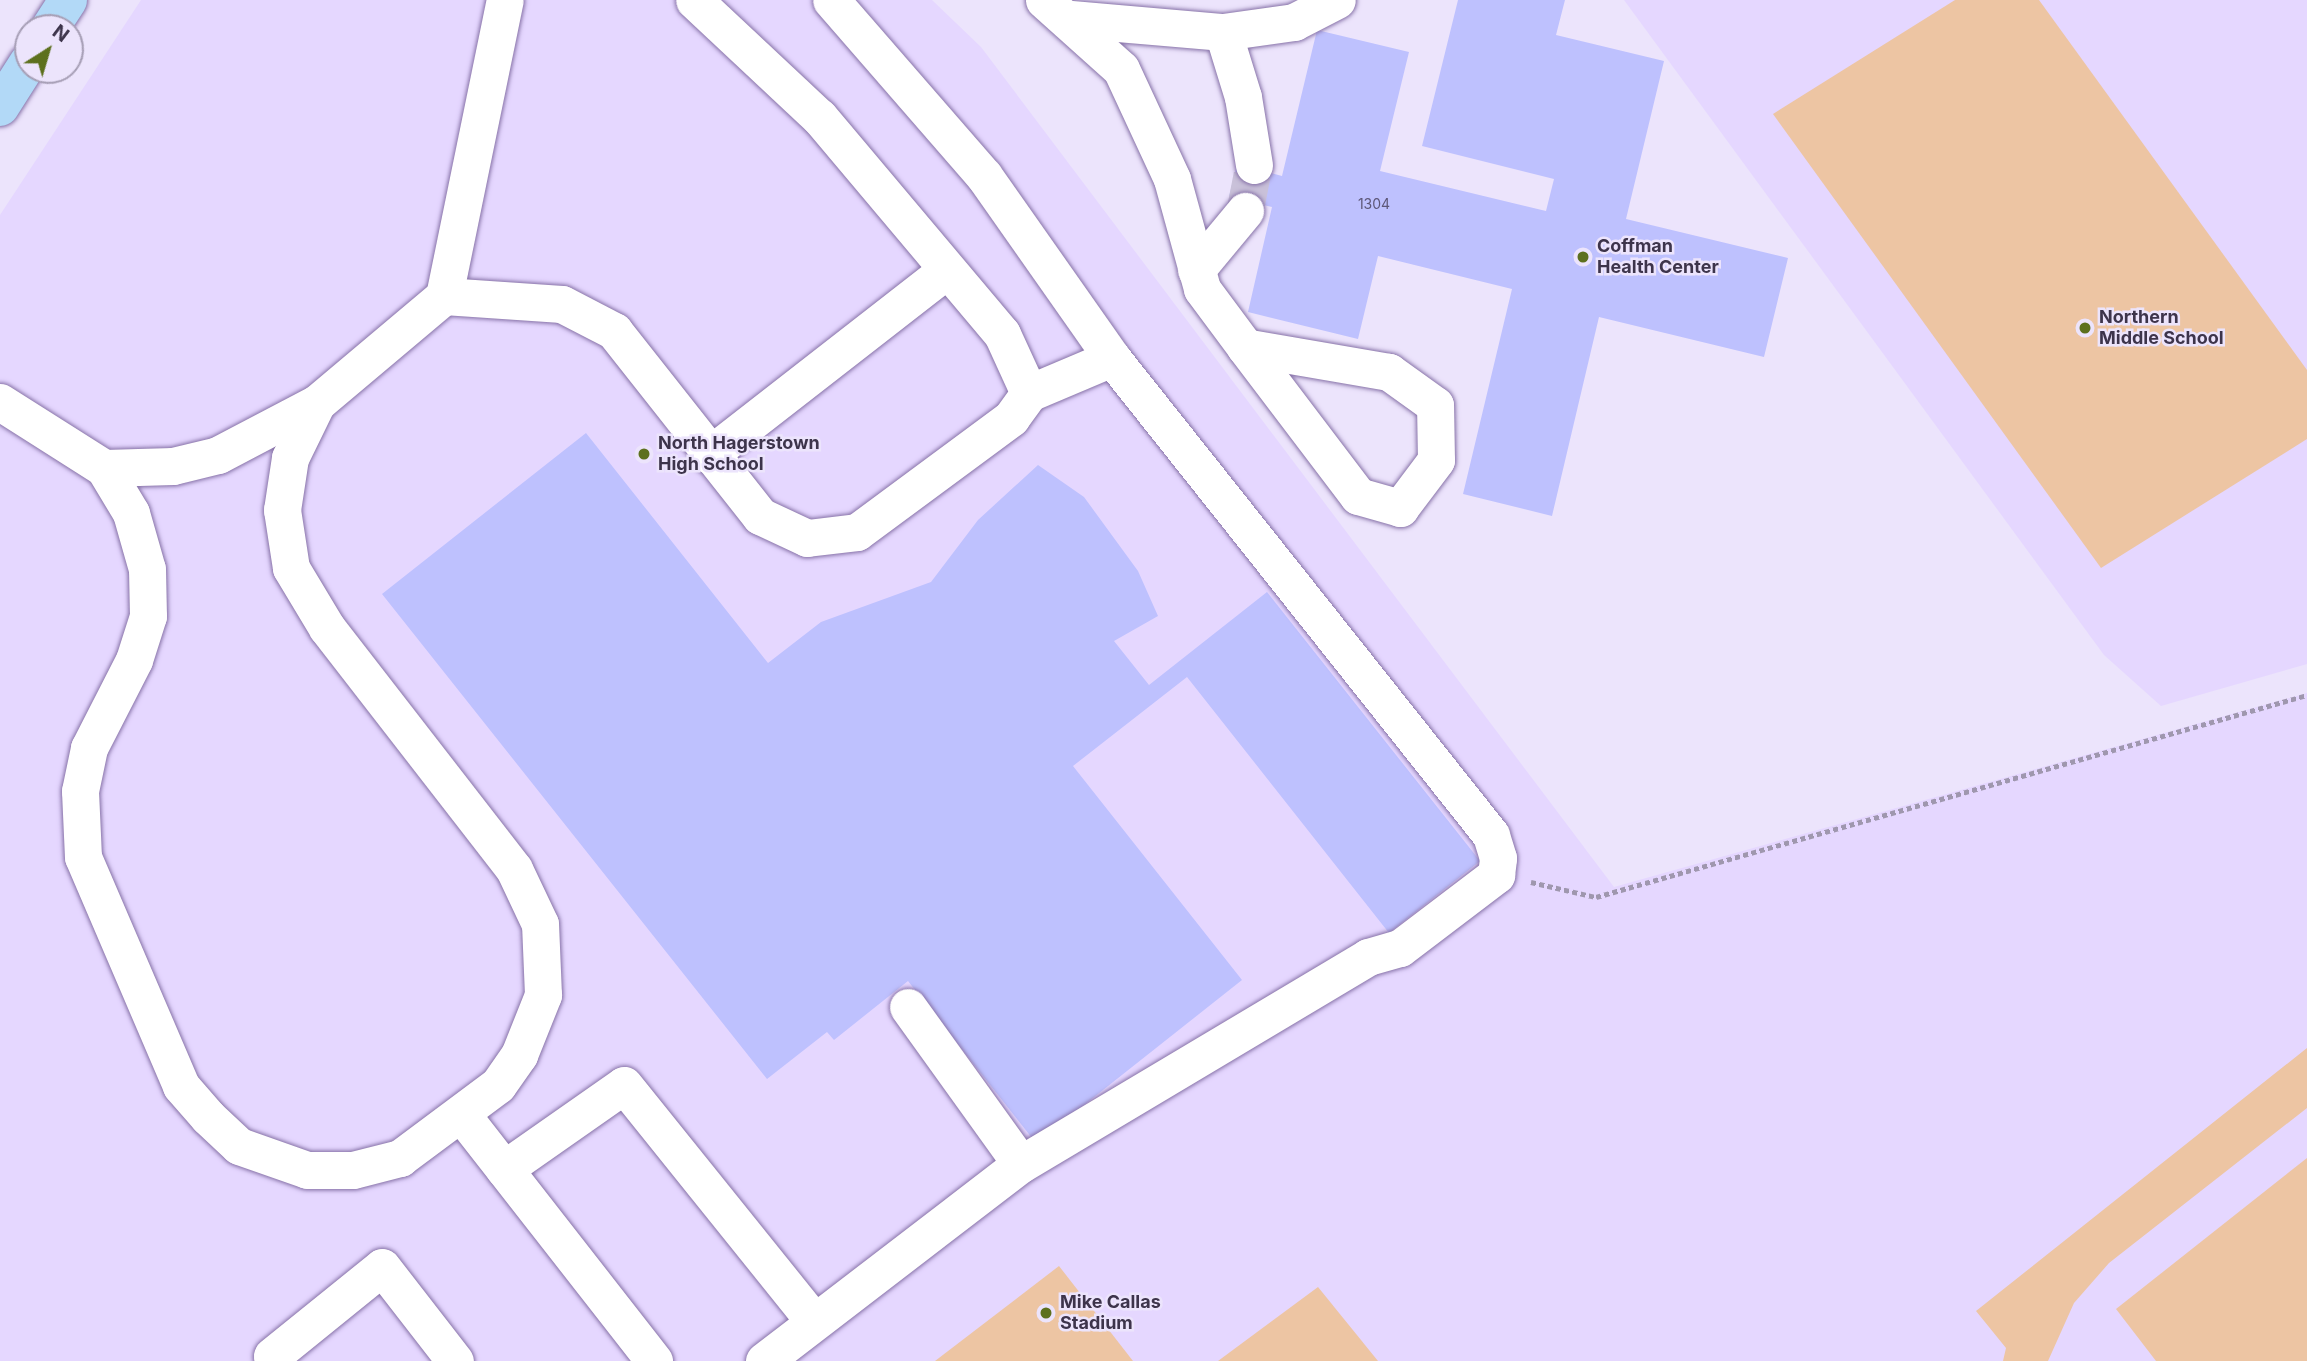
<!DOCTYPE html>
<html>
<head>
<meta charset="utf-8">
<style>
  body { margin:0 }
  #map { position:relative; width:2307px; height:1361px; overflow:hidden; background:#ece4fc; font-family:Inter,sans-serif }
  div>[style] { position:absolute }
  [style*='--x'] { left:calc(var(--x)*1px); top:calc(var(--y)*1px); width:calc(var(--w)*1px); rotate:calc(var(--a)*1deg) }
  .built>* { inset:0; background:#e5d7ff }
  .green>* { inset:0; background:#edc5a3 }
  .building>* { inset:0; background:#bec1fe }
  .minor-tunnel>* { height:37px; margin-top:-18.5px; transform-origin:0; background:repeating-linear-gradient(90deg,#c9c1d9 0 37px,transparent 0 55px) }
  .path>* { height:4.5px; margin-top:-2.25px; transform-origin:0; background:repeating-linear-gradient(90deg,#9f97ae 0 5px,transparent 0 8.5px) }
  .roads { filter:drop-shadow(0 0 2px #8772a8) drop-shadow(0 0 2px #8772a8) }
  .minor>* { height:37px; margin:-18.5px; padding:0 18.5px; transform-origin:18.5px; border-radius:18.5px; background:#fff }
  .major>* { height:38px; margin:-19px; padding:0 19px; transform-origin:19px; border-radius:19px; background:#b2d9f7 }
  .dots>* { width:19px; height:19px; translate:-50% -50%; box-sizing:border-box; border:4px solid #ece4fc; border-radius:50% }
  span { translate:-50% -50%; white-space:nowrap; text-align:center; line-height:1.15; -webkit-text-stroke:5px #ece4fc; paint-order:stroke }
  .number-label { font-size:14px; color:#5d5778 }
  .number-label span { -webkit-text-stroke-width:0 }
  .poi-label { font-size:18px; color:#3d344b; font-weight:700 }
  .left { translate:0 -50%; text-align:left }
  .north { position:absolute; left:14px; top:14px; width:70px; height:70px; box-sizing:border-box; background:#ece4fc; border:2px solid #a69eb5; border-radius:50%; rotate:37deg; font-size:19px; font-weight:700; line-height:28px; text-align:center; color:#3d344b }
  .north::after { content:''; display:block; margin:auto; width:24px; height:32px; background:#5d701e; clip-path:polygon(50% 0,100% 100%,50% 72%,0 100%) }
</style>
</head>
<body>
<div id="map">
  <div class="built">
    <div style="clip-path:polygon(141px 0,932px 0,981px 47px,1614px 887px,2307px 693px,2307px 1361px,0 1361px,0 215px)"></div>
    <div style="clip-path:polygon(1624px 0,2307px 0,2307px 664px,2161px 706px,2104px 655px)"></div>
  </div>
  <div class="green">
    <div style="clip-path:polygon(1955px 0,2039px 0,2307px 370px,2307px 439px,2101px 568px,1773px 114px)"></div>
    <div style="clip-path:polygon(2307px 1048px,2307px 1108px,2109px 1263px,2074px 1303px,2048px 1361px,2003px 1361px,2006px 1348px,1976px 1311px)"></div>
    <div style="clip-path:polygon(2307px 1158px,2307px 1361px,2156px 1361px,2116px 1309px)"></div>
    <div style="clip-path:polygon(1059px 1266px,1133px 1361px,935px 1361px)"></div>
    <div style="clip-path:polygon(1318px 1287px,1378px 1361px,1218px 1361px)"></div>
  </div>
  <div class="building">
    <div style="clip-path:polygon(1458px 0,1565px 0,1556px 35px,1664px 61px,1626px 219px,1788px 258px,1764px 357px,1599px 317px,1552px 516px,1463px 494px,1512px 289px,1378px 256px,1358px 339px,1248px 312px,1272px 207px,1229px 197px,1237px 164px,1282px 176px,1317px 30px,1409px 52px,1380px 171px,1546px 211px,1554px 179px,1422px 146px)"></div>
    <div style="clip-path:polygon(586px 433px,768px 663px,821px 622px,931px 582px,978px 520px,1038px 465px,1084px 497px,1138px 571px,1158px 616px,1114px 641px,1149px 685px,1267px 592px,1480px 861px,1389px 933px,1187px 677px,1073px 766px,1242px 980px,1036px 1143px,908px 981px,834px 1040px,827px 1032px,767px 1079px,382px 594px)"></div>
  </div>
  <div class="minor-tunnel">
    <div style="--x:1245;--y:211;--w:47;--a:-78.9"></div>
  </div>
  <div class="path">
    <div style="--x:1531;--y:882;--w:67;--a:13"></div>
    <div style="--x:1596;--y:897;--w:739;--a:-15.86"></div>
  </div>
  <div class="roads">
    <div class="minor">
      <div style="--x:1044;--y:0;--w:103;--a:41.9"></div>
      <div style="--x:1121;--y:69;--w:121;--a:65.1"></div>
      <div style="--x:1172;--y:179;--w:114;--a:74.7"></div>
      <div style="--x:1202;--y:289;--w:72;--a:53.4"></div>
      <div style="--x:1245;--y:347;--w:187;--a:52.8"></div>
      <div style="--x:1358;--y:496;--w:44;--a:15.9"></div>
      <div style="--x:1400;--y:508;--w:60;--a:-53.1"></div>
      <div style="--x:1436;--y:460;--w:55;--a:-91"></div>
      <div style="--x:1435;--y:405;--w:57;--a:-144.3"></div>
      <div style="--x:1389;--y:372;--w:146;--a:-170.2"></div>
      <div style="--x:1071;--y:19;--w:153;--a:4.9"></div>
      <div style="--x:1223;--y:32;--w:72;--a:-8"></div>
      <div style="--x:1294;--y:22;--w:48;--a:-27.1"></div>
      <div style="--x:1223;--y:32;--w:68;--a:72.9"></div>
      <div style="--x:1243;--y:97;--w:69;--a:80.8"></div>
      <div style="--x:1196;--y:270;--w:77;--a:-50.3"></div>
      <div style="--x:444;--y:296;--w:118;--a:3.9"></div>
      <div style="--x:562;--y:304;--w:59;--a:27.4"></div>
      <div style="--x:614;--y:331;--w:236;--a:51.7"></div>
      <div style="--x:760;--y:516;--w:52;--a:25.1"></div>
      <div style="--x:807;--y:538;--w:50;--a:-6.8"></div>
      <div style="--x:857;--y:532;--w:192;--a:-36.5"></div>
      <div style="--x:1011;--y:418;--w:31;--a:-54"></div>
      <div style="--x:1029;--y:393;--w:65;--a:-114.6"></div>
      <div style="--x:1002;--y:334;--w:284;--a:-130.1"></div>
      <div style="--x:819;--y:117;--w:171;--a:-136.9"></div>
      <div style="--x:1029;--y:393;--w:90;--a:-22.9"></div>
      <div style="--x:0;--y:402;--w:123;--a:32.4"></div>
      <div style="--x:104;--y:468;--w:69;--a:-1.7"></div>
      <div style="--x:173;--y:466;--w:46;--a:-13.7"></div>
      <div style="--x:218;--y:455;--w:112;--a:-27.7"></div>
      <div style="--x:317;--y:403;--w:166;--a:-40.1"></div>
      <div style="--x:444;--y:296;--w:302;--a:-78.4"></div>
      <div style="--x:709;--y:455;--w:301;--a:-37.9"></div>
      <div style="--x:104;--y:468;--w:52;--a:59"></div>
      <div style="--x:131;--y:513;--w:58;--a:74.1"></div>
      <div style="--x:147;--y:569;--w:47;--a:88.8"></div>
      <div style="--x:148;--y:616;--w:46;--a:107.7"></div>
      <div style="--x:134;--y:660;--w:99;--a:117.1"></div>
      <div style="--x:89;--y:748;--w:44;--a:101.8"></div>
      <div style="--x:80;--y:791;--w:66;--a:87.4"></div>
      <div style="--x:83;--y:857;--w:249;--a:66.8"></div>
      <div style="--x:181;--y:1086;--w:41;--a:48.9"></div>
      <div style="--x:208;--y:1117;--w:42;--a:43.1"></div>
      <div style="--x:239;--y:1146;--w:72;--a:19.4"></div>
      <div style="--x:307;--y:1170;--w:46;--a:0"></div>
      <div style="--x:353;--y:1170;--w:49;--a:-14.3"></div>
      <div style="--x:400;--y:1158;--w:122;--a:-36.7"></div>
      <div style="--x:498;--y:1085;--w:37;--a:-55"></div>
      <div style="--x:519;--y:1055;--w:65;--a:-68.2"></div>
      <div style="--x:543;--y:995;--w:71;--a:-92.4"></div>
      <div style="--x:540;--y:924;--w:61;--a:-115.3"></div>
      <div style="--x:514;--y:869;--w:305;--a:-127.8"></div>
      <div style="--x:327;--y:628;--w:70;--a:-121"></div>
      <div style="--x:291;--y:568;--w:59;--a:-98.8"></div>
      <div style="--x:282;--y:510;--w:53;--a:-81.3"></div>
      <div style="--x:290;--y:458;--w:61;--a:-63.9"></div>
      <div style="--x:908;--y:1007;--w:193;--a:54.3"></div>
      <div style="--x:462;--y:1115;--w:312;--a:52"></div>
      <div style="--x:504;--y:1169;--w:146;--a:-35"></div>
      <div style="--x:624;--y:1085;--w:303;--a:51.2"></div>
      <div style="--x:276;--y:1361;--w:6;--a:-129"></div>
      <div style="--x:272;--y:1356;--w:141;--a:-39"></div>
      <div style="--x:382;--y:1267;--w:119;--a:52.2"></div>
      <div style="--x:764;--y:1361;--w:324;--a:-37.5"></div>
      <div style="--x:1021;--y:1164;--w:404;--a:-30.8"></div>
      <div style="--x:1368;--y:957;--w:33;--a:-16"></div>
      <div style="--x:1400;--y:948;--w:121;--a:-37.2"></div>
      <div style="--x:1496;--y:875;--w:17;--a:-83"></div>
      <div style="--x:1498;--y:858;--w:24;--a:-107"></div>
      <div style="--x:1491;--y:835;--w:609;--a:-128.47"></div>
      <div style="--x:1112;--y:358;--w:223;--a:-125.1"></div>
      <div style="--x:984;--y:176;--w:233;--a:-131"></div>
    </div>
    <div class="major">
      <div style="--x:50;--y:28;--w:33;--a:-57"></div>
      <div style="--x:0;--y:107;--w:52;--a:-57.5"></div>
    </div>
  </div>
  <div class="dots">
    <div style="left:1583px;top:257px;background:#5d701e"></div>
    <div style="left:2085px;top:328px;background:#5d701e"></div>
    <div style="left:644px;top:454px;background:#5d701e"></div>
    <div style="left:1046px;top:1313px;background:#5d701e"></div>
  </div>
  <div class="number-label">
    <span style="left:1374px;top:204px">1304</span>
  </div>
  <div class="poi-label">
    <span class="left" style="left:1597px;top:257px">Coffman<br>Health Center</span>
    <span class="left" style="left:2099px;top:328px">Northern<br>Middle School</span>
    <span class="left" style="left:658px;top:454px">North Hagerstown<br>High School</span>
    <span class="left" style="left:1060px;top:1313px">Mike Callas<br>Stadium</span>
  </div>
  <div class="north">N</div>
</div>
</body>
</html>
